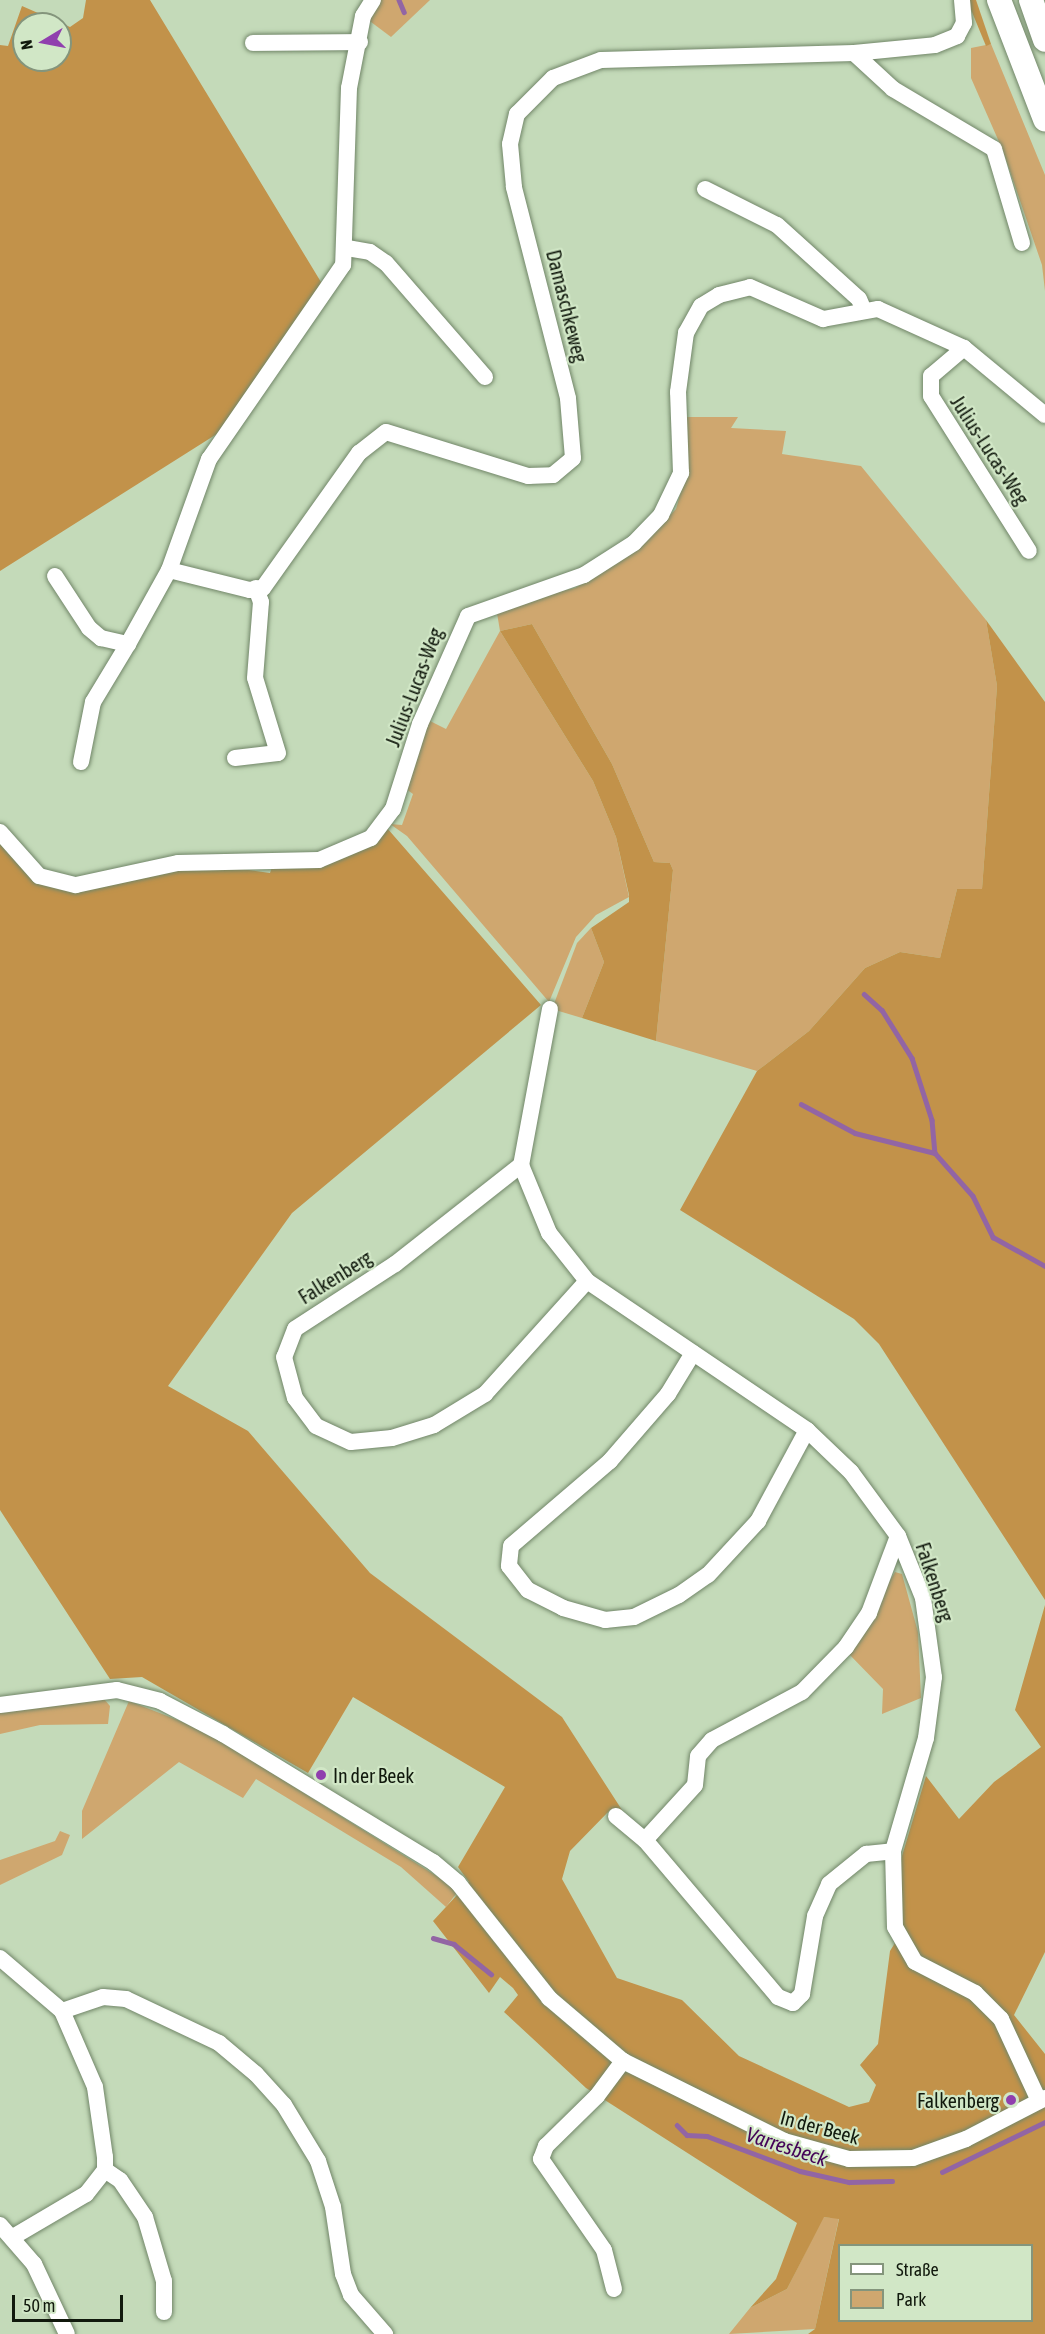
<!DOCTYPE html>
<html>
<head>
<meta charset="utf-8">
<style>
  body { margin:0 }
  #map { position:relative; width:1045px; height:2334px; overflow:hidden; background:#c4dab9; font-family:"Asap Condensed",sans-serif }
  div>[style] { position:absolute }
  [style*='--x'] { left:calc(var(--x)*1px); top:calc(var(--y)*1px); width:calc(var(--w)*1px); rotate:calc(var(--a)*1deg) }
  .green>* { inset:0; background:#cfa76f }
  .forest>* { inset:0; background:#c2924a }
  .stream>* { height:4.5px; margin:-2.25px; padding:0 2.25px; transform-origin:2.25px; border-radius:2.25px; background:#9265a4 }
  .roads { filter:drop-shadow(0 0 2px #718668) drop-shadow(0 0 2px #718668) }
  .minor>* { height:16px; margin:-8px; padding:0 8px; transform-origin:8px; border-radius:8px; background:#fff }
  .highway>* { height:24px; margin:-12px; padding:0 12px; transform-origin:12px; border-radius:12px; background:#fff }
  .dots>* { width:16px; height:16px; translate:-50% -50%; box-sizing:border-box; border:3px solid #d1e7c6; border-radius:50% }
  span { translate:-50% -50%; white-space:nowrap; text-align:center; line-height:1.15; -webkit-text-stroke:4.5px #d1e7c6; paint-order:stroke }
  .street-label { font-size:20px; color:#11190d }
  .poi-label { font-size:20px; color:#11190d }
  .left { translate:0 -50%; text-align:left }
  .right { translate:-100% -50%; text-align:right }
  .water-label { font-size:21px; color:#440458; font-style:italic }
  .legend { position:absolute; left:838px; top:2244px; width:195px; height:78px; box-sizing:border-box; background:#d1e7c6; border:2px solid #84957c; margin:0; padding:8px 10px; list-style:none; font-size:18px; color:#11190d }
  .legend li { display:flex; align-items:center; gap:12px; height:30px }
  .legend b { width:30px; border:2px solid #84957c }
  .north { position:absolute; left:12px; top:12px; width:60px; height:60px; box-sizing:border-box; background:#d1e7c6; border:2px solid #84957c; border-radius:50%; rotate:260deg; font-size:16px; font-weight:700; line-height:24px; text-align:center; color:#11190d }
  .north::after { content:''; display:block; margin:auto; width:21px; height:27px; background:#903fae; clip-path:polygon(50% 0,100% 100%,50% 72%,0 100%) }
  .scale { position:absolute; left:12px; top:2295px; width:111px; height:27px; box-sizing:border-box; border:3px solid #11190d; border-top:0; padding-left:8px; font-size:18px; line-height:21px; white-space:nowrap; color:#11190d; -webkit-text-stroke:4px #d1e7c6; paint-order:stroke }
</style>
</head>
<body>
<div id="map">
  <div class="green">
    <div style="clip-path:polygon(380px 0,430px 0,391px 37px,367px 19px)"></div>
    <div style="clip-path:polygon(991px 44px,1045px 175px,1045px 291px,1042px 265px,1003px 151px,971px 78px,971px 48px)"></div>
    <div style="clip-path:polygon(684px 417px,738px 417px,731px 428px,786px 431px,782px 454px,861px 466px,986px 620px,997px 686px,982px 889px,957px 889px,940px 958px,900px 952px,865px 968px,809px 1031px,757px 1071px,656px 1041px,673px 870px,670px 863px,654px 862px,612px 764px,532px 624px,500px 631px,593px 781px,616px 837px,629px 897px,596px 915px,576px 937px,549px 1002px,407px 836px,390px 824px,402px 825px,413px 794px,402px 786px,426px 719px,446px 729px,500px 631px,496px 607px,575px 588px,634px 552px,676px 509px,688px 466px)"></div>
    <div style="clip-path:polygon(591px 928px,604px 962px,582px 1018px,552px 1009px,577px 943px)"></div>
    <div style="clip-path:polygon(895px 1572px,902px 1574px,918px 1632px,921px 1698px,882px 1714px,883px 1689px,848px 1653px)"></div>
    <div style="clip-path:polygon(104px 1699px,110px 1706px,108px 1724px,40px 1725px,0 1734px,0 1712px)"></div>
    <div style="clip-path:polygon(129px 1701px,203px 1730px,459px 1890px,446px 1907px,401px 1867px,256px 1779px,243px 1798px,179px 1762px,82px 1839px,82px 1811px)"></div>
    <div style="clip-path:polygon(60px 1831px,70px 1835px,62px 1855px,0 1885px,0 1860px,55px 1841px)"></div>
    <div style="clip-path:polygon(823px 2217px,839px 2218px,815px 2329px,729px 2334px,750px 2308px,787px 2289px)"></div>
  </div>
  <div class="forest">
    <div style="clip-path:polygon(evenodd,86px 0,150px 0,324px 287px,220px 432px,0 571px,0 45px,8px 46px,22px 6px,70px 27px,83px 18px,86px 0,24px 24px,60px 24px,60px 60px,24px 60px,24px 24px)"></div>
    <div style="clip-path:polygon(967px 0,976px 0,991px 44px,986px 46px)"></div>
    <div style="clip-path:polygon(986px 620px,1045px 702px,1045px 1600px,879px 1344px,854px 1319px,680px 1210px,757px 1071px,809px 1031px,865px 968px,900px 952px,940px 958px,957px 889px,982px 889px,997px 686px)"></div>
    <div style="clip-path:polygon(532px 624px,612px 764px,654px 862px,670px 863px,673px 870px,656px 1041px,582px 1018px,604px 962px,591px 928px,629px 902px,629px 895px,616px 837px,593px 781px,500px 631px)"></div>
    <div style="clip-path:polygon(evenodd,387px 828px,541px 1005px,292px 1213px,168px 1386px,248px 1431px,370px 1573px,562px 1717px,631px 1824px,611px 1809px,570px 1851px,562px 1879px,617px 1978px,682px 2000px,739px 2056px,849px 2107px,869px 2102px,876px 2085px,860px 2065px,878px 2044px,890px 1951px,903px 1930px,899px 1866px,926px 1776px,959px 1819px,994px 1782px,1041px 1747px,1015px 1710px,1045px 1605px,1045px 1952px,1014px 2015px,1045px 2054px,1045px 2334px,808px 2334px,815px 2329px,839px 2219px,824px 2217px,787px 2289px,750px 2308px,776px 2279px,797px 2223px,586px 2088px,504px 2012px,518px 1995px,513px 1988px,500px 1977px,489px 1993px,433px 1921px,469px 1882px,458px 1867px,505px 1787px,353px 1697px,308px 1773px,142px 1677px,110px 1679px,0 1510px,0 844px,34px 882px,84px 890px,151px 873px,220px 866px,270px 873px,272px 867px,290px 867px,387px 828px,840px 2246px,1032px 2246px,1032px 2320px,840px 2320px,840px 2246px)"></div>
  </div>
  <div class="stream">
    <div style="--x:399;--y:0;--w:13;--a:67"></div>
    <div style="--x:864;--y:994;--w:24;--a:42"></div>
    <div style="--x:882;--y:1010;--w:57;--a:58"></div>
    <div style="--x:912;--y:1058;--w:65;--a:72.1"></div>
    <div style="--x:932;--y:1120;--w:33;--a:85"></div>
    <div style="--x:935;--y:1153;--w:57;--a:48.5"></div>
    <div style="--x:973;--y:1196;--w:46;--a:64"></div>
    <div style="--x:993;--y:1237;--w:60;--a:29.1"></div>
    <div style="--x:801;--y:1104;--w:61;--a:28.2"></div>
    <div style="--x:855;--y:1133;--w:82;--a:14"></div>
    <div style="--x:433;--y:1938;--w:22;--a:16"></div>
    <div style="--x:454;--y:1944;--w:48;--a:39"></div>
    <div style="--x:677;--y:2125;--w:14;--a:45"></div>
    <div style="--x:687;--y:2135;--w:20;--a:3"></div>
    <div style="--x:707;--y:2136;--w:99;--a:20.6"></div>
    <div style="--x:800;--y:2171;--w:50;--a:12.7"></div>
    <div style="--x:849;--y:2182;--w:43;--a:-1.3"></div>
    <div style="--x:942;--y:2172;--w:114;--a:-25.9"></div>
  </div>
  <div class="roads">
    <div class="minor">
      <div style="--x:373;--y:0;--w:19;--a:122"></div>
      <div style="--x:363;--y:16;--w:73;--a:101"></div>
      <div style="--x:349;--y:88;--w:177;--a:91.9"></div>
      <div style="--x:343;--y:265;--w:236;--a:124.6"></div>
      <div style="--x:209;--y:459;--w:118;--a:109.8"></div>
      <div style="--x:169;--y:570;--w:83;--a:13.9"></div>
      <div style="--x:250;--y:590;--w:13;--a:-9"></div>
      <div style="--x:263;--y:588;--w:166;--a:-54.6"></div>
      <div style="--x:359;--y:453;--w:34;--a:-38"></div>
      <div style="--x:386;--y:432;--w:149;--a:17.2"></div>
      <div style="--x:528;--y:476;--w:25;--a:-2"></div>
      <div style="--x:553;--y:475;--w:26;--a:-40"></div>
      <div style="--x:573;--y:458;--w:60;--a:-94.8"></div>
      <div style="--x:568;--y:398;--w:218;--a:-104.4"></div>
      <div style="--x:514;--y:187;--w:43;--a:-95.3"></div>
      <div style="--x:510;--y:144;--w:31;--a:-77"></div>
      <div style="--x:517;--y:114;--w:51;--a:-45"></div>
      <div style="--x:553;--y:78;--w:51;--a:-20.6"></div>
      <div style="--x:601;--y:60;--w:253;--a:-1.6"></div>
      <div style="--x:854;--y:53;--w:81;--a:-5.6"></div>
      <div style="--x:935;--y:45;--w:24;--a:-22"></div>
      <div style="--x:957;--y:36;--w:15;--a:-62"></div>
      <div style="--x:964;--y:23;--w:23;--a:-95"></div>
      <div style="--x:253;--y:43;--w:107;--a:-0.5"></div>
      <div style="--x:854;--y:53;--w:53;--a:42.7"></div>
      <div style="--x:893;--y:89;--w:117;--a:30.7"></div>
      <div style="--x:994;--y:149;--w:98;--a:73.4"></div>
      <div style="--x:705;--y:189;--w:80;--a:26.6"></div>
      <div style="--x:777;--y:225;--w:110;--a:42.1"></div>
      <div style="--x:859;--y:299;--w:13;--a:67"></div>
      <div style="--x:347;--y:248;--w:23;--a:10"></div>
      <div style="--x:370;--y:252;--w:19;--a:35"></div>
      <div style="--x:386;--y:263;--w:151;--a:49"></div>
      <div style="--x:964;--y:348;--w:43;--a:139.7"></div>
      <div style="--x:931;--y:376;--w:20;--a:90"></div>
      <div style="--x:931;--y:396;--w:183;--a:57.7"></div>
      <div style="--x:55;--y:576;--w:62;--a:56.8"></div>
      <div style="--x:89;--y:628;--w:16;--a:40"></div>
      <div style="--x:101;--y:638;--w:28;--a:13"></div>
      <div style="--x:128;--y:644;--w:85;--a:-61"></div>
      <div style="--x:235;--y:758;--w:43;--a:-6.6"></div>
      <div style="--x:278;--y:753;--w:78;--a:-107"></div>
      <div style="--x:255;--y:678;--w:76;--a:-85.5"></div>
      <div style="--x:261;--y:602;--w:15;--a:-110"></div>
      <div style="--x:81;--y:762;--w:61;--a:-78.7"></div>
      <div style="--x:93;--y:702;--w:68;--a:-58.9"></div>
      <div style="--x:0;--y:832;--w:59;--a:48.4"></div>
      <div style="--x:39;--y:876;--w:38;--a:14"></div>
      <div style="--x:76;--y:885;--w:104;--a:-12.2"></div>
      <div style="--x:178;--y:863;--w:141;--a:-1.2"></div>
      <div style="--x:319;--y:860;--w:56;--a:-22.9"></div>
      <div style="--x:371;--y:838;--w:36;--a:-53"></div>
      <div style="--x:393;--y:809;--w:89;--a:-72.4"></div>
      <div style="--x:420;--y:724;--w:118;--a:-66"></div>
      <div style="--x:468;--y:616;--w:123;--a:-19.5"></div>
      <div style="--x:584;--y:575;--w:59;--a:-32.6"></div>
      <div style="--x:634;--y:543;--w:39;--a:-46"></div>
      <div style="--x:661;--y:515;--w:47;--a:-64.5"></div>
      <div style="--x:681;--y:473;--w:81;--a:-92.1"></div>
      <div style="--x:678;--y:392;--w:60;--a:-82.3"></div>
      <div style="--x:686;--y:333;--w:31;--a:-61"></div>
      <div style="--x:701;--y:306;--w:21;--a:-31"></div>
      <div style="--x:719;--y:295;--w:32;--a:-14"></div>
      <div style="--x:750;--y:287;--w:80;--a:23.7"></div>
      <div style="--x:823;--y:319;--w:56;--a:-10.3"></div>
      <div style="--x:878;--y:309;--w:94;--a:24.4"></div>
      <div style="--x:964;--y:348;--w:105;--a:39.6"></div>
      <div style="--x:550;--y:1009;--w:159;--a:100.5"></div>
      <div style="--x:521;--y:1165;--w:74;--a:67.6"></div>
      <div style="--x:549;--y:1233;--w:61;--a:51.6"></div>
      <div style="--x:587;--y:1281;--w:266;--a:34.1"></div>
      <div style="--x:807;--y:1430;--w:61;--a:43.7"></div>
      <div style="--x:851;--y:1472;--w:79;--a:53.7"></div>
      <div style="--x:898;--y:1536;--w:67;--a:68"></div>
      <div style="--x:923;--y:1598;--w:80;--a:82.1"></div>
      <div style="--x:934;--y:1677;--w:62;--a:97.5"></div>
      <div style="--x:926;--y:1738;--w:118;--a:106.3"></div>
      <div style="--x:893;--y:1851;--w:76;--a:88.5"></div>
      <div style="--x:895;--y:1927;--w:40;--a:60.3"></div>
      <div style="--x:915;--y:1962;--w:68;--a:27.3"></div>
      <div style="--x:975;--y:1993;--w:37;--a:45"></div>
      <div style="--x:1001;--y:2019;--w:90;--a:65.1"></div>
      <div style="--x:521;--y:1165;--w:160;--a:141.8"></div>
      <div style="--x:395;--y:1264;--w:119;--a:147"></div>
      <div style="--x:295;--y:1329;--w:30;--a:111"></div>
      <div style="--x:284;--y:1357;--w:42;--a:75"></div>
      <div style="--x:295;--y:1398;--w:35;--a:53"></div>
      <div style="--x:316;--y:1426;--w:38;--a:25"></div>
      <div style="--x:351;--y:1442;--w:41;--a:-5.6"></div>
      <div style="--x:392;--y:1438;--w:44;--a:-17.2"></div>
      <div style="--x:434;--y:1425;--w:60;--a:-31.3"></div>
      <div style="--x:485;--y:1394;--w:152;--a:-47.9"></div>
      <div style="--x:693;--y:1353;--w:48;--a:121.4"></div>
      <div style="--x:668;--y:1394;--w:89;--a:130.9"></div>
      <div style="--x:610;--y:1461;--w:130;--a:139.4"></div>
      <div style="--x:511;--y:1546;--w:20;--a:96"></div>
      <div style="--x:509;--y:1566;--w:31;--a:52"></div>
      <div style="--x:528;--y:1590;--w:39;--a:27"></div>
      <div style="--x:563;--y:1608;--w:44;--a:15.9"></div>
      <div style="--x:605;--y:1620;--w:29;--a:-6"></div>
      <div style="--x:634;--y:1617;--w:50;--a:-26.1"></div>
      <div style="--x:679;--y:1595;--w:35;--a:-35"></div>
      <div style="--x:708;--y:1575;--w:74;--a:-47.2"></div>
      <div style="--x:758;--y:1521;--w:103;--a:-61.7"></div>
      <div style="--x:0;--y:1705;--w:118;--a:-7.3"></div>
      <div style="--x:117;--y:1690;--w:44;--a:14.3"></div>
      <div style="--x:160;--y:1701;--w:71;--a:27.6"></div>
      <div style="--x:223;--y:1734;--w:246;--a:31.4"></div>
      <div style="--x:433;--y:1862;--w:33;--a:40"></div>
      <div style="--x:458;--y:1883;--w:147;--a:51.6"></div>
      <div style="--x:549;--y:1998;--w:97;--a:40.4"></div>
      <div style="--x:623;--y:2061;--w:180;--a:26.4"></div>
      <div style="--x:784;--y:2141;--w:67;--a:15.5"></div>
      <div style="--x:849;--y:2159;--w:64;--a:-0.9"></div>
      <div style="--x:913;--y:2158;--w:56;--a:-19.7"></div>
      <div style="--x:966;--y:2139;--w:89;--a:-27.4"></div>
      <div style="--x:616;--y:1816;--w:38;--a:40"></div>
      <div style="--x:645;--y:1840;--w:206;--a:49.7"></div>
      <div style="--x:778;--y:1997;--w:16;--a:22"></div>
      <div style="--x:793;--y:2003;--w:13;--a:-45"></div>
      <div style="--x:802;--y:1994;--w:79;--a:-80.5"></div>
      <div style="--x:815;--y:1916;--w:35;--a:-66"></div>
      <div style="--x:829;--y:1884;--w:48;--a:-39"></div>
      <div style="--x:866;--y:1854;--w:27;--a:-6"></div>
      <div style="--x:645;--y:1840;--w:74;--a:-47.7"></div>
      <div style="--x:695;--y:1785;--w:29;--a:-84"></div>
      <div style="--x:698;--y:1756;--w:21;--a:-49"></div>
      <div style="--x:712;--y:1740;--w:102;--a:-28.1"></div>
      <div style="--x:802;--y:1692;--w:63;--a:-45.6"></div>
      <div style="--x:846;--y:1647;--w:41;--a:-55.9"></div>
      <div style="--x:869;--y:1613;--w:82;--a:-69.4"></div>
      <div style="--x:0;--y:1958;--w:82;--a:40.5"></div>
      <div style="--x:62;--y:2011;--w:83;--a:66.5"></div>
      <div style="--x:95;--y:2087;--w:71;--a:81.9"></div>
      <div style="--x:105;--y:2157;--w:13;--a:90"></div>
      <div style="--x:105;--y:2170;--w:31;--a:128"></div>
      <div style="--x:86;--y:2194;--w:85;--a:149.5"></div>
      <div style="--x:62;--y:2011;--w:43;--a:-18.9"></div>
      <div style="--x:103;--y:1997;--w:23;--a:5"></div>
      <div style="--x:126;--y:1999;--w:103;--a:25.3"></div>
      <div style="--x:219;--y:2043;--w:48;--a:40"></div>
      <div style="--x:256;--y:2074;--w:42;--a:47.9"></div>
      <div style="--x:284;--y:2105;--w:66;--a:58.7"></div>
      <div style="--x:318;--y:2161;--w:48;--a:71.9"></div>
      <div style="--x:333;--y:2207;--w:68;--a:81.5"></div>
      <div style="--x:343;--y:2274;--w:22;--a:69"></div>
      <div style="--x:351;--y:2295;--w:52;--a:48.9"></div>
      <div style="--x:105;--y:2170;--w:18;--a:34"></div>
      <div style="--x:120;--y:2180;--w:45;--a:56"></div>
      <div style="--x:145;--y:2217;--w:67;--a:73.5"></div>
      <div style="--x:164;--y:2281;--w:31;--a:90"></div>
      <div style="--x:0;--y:2225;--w:52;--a:48.9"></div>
      <div style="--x:34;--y:2264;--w:77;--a:64.8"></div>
      <div style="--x:614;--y:2289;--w:40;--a:-104.4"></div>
      <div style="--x:604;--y:2250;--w:111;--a:-124.7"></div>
      <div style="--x:541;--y:2159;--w:14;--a:-69"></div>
      <div style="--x:546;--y:2146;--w:71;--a:-44.4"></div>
      <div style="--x:597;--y:2096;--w:44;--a:-53.4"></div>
    </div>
    <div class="highway">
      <div style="--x:999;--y:0;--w:128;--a:68.9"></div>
      <div style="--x:1031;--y:0;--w:42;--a:70.7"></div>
    </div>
  </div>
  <div class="dots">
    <div style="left:321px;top:1775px;background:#903fae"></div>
    <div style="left:1011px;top:2100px;background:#903fae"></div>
  </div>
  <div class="street-label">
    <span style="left:567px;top:306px;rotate:76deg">Damaschkeweg</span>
    <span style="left:990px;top:450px;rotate:57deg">Julius-Lucas-Weg</span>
    <span style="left:414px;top:687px;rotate:-69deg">Julius-Lucas-Weg</span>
    <span style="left:335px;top:1277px;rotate:-32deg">Falkenberg</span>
    <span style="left:935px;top:1582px;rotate:72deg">Falkenberg</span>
    <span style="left:820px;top:2127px;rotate:15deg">In der Beek</span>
  </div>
  <div class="poi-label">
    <span class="left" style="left:333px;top:1775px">In der Beek</span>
    <span class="right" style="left:999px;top:2100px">Falkenberg</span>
  </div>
  <div class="water-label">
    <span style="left:787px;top:2146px;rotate:18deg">Varresbeck</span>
  </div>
  <ul class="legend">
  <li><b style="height:8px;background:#fff"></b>Straße</li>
  <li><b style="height:16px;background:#cfa76f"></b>Park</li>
  </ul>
  <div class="north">N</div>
  <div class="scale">50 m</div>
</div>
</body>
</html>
